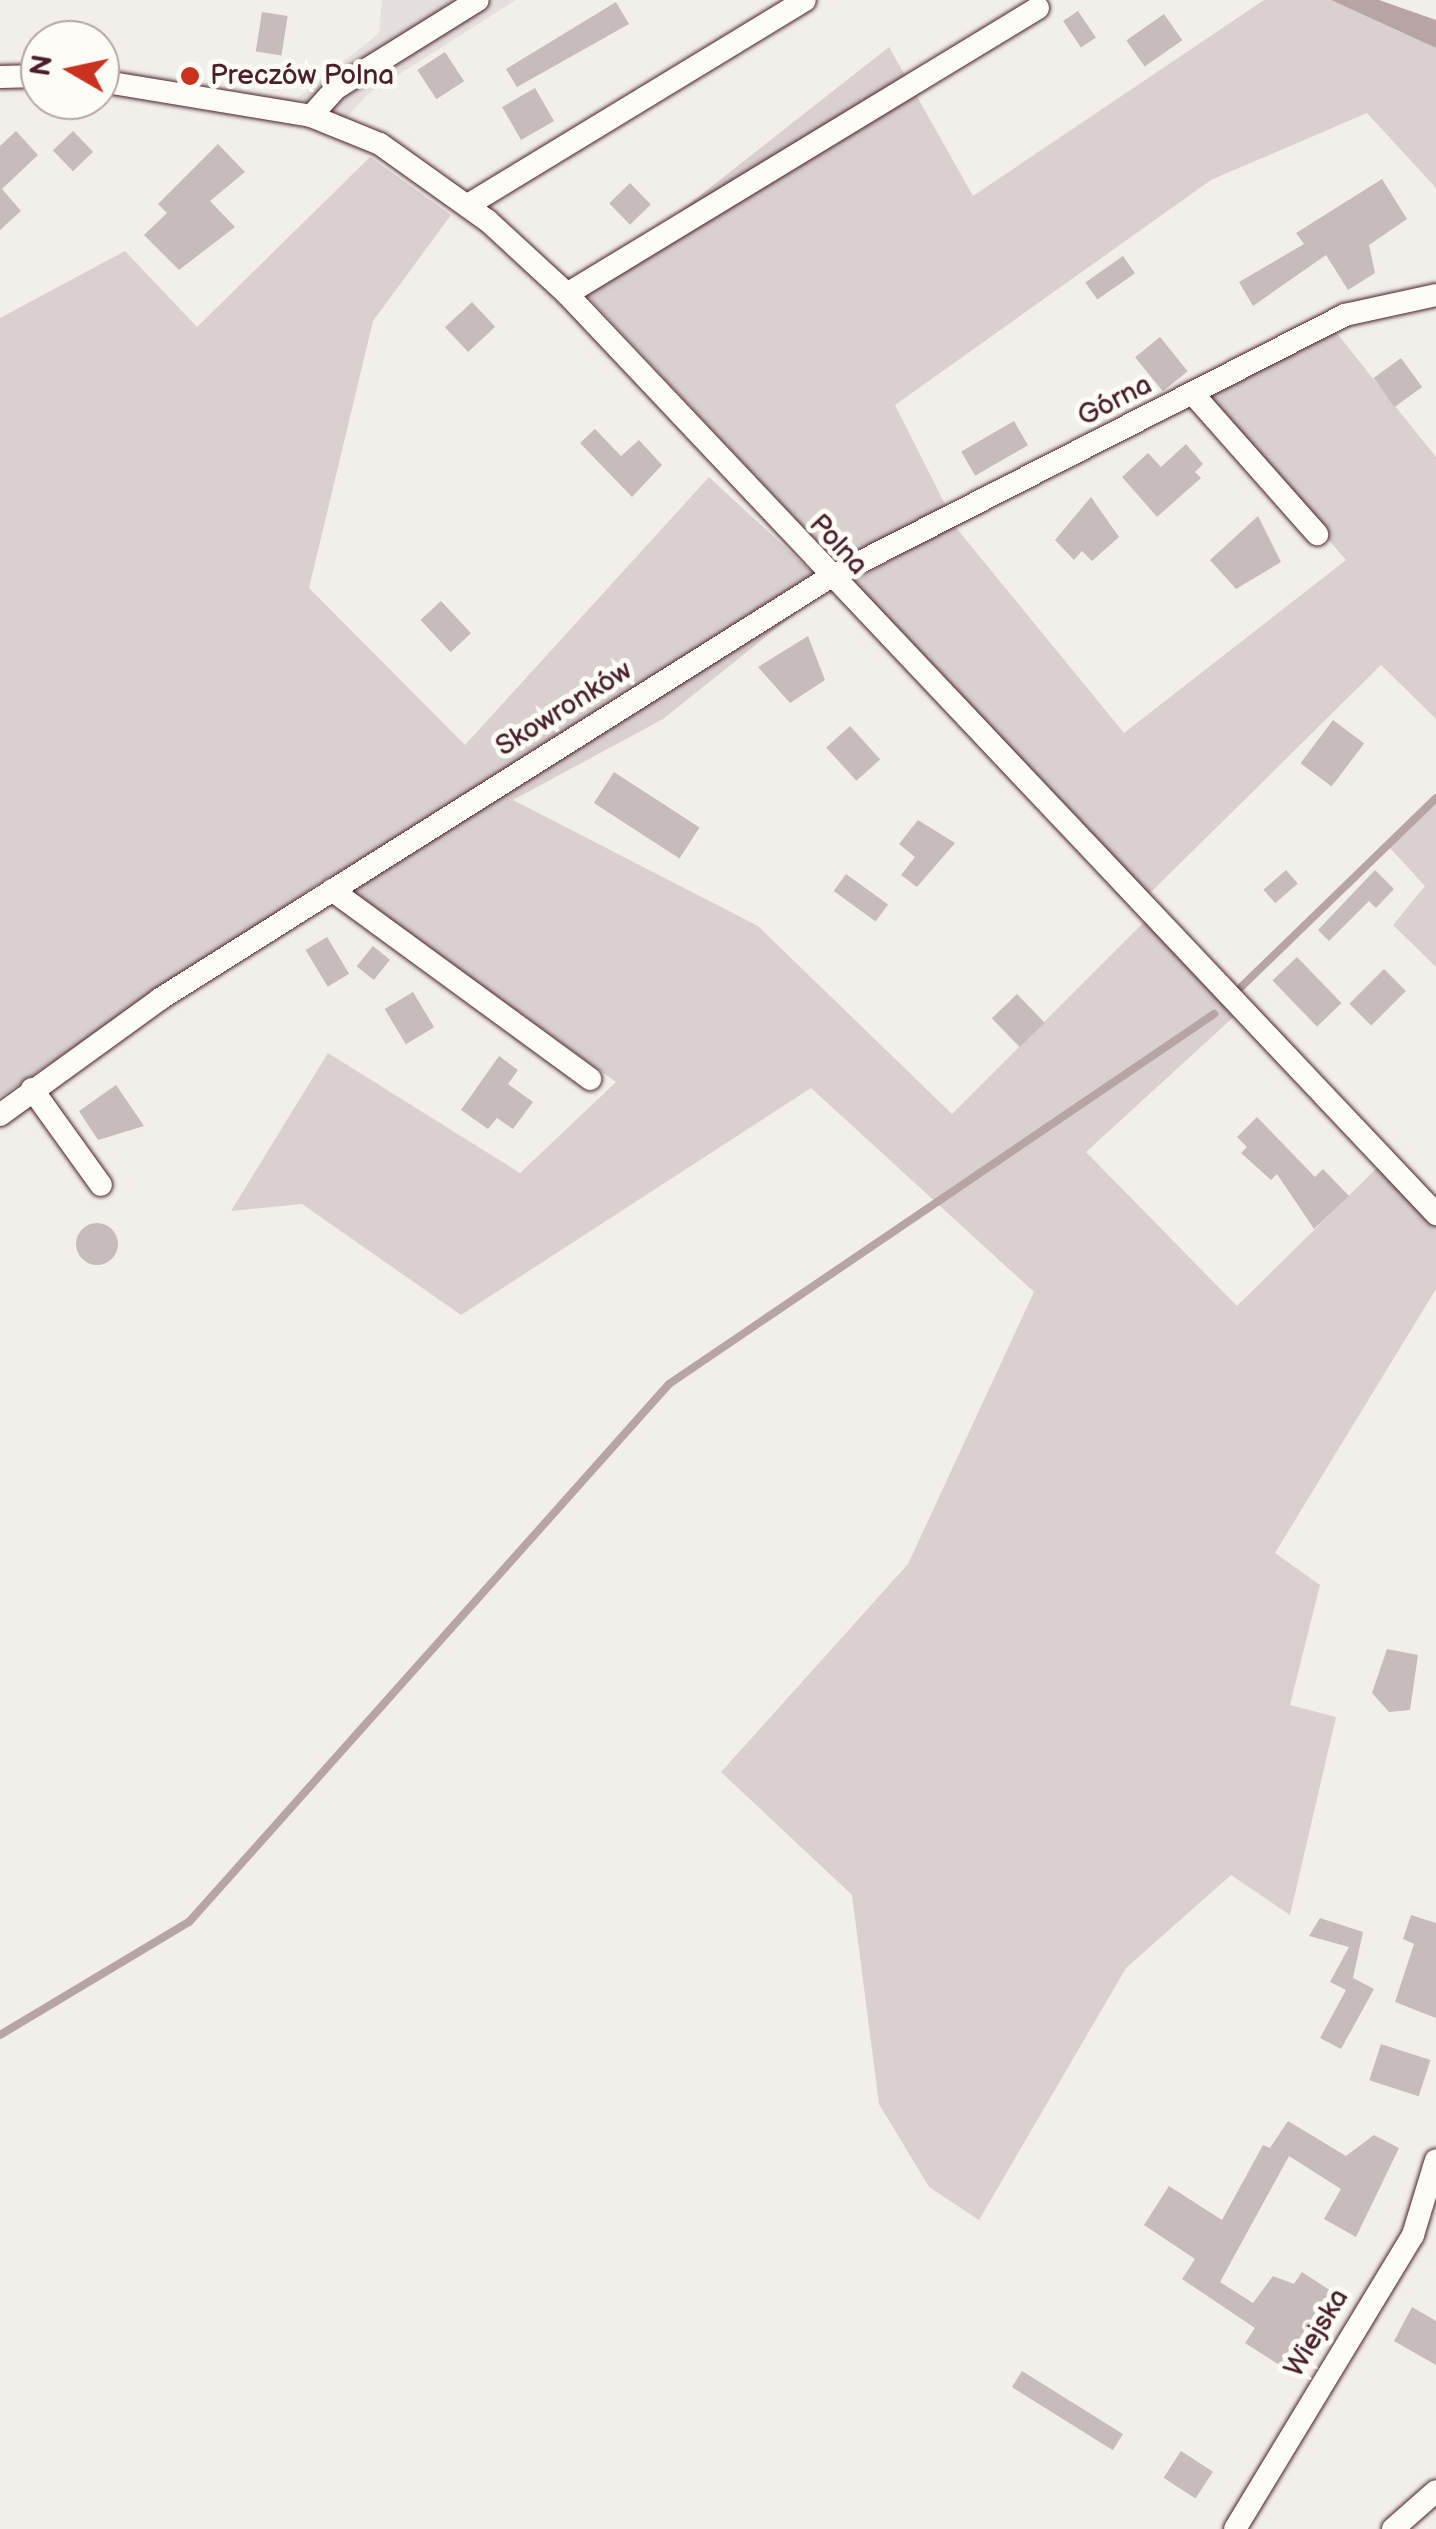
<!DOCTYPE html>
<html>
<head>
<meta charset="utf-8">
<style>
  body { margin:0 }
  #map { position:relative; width:1436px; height:2529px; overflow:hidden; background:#f2efeb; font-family:"Balsamiq Sans",sans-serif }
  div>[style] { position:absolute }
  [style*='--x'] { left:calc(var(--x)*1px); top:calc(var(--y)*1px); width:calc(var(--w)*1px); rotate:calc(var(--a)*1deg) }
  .built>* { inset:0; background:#e5dfdd }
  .green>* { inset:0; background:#d9d0cf }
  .water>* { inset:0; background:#b7a5a6 }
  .stream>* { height:8px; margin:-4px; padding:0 4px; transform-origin:4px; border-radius:4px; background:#b7a5a6 }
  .building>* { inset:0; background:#c8bbbb; transform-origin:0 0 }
  .round { border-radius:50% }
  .roads { filter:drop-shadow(0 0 2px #4a1f2b) drop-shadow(0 0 2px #4a1f2b) }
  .minor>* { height:22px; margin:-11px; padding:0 11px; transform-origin:11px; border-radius:11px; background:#fdfcf7 }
  .dots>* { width:28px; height:28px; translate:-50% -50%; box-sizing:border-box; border:5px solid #fdfcf7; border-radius:50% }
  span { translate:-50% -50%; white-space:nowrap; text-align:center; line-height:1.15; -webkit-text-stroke:10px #fdfcf7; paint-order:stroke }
  .poi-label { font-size:28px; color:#4a1f2b }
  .left { translate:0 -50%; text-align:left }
  .street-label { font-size:28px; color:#4a1f2b }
  .north { position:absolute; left:20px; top:20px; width:100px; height:100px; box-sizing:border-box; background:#fdfcf7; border:2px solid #b5a4a5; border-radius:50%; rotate:279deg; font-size:28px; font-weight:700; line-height:40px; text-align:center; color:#4a1f2b }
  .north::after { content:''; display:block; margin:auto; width:35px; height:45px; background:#c8321e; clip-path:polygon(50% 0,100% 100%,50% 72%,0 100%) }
</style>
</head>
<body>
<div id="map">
  <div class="built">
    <div style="clip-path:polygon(382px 0,516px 0,368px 94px,345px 119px,298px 98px,379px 33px)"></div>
  </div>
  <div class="green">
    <div style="clip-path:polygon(1264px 0,1331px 0,1436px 48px,1436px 188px,1367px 113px,1211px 180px,895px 405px,949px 512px,834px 560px,581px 289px,889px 47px,973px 196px)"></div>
    <div style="clip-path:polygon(370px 157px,451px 215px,373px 321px,309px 588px,465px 745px,709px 477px,828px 587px,663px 719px,513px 800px,758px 926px,952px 1114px,1150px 916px,1238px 1013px,1086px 1152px,1237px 1306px,1383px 1162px,1436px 1221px,1436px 1289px,1275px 1553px,1320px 1585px,1290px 1705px,1336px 1717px,1290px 1915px,1231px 1875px,1126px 1968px,979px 2220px,929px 2187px,879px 2104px,852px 1895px,721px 1772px,908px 1564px,1034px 1292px,811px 1088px,461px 1315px,302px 1204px,231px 1211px,328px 1053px,520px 1173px,616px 1082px,330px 876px,0 1097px,0 318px,125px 251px,197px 327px)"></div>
    <div style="clip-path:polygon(1335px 331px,1436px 457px,1436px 719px,1381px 665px,1143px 900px,852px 583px,953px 524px,1124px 733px,1346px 560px,1206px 399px)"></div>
    <div style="clip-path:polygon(1436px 798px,1436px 967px,1393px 925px,1425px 886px,1390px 848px)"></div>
  </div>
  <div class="water">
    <div style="clip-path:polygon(1331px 0,1379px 0,1436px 20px,1436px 48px)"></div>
  </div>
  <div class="stream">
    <div style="--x:1238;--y:990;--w:276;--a:-44.1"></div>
    <div style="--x:0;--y:2035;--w:220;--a:-30.9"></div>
    <div style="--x:189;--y:1922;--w:721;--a:-48.26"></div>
    <div style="--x:669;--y:1384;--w:659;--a:-34.17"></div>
  </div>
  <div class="building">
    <div style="clip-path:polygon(616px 2px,629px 24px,517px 87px,506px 69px)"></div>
    <div style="left:1078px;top:11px;width:32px;height:18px;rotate:56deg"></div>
    <div style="left:262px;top:12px;width:26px;height:40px;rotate:9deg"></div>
    <div style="left:1164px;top:14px;width:32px;height:46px;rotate:55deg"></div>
    <div style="left:445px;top:52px;width:35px;height:33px;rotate:57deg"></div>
    <div style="left:535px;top:88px;width:38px;height:38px;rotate:60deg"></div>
    <div style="clip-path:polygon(16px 131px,38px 155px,2px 189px,21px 211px,0 230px,0 146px)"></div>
    <div style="left:73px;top:131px;width:29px;height:28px;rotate:46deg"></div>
    <div style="clip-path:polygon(218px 144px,245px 172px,210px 201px,235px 227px,179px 270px,144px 235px,167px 213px,158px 204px)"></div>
    <div style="clip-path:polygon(1382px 179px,1407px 219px,1369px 245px,1375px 273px,1348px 290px,1326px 255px,1253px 306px,1239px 282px,1304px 244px,1296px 233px)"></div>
    <div style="left:630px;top:183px;width:30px;height:29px;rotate:46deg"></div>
    <div style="left:1123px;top:256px;width:21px;height:46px;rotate:55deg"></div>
    <div style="left:472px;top:302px;width:34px;height:37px;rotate:47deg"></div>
    <div style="left:1160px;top:337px;width:44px;height:32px;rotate:51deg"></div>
    <div style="left:1401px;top:358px;width:36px;height:34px;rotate:54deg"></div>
    <div style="left:1014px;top:421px;width:28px;height:61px;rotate:60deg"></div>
    <div style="clip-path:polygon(595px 429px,621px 456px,639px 440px,662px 465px,632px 497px,580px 443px)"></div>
    <div style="clip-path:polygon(1186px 444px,1203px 464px,1195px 472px,1201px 478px,1157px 517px,1122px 477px,1148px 453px,1161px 467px)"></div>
    <div style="clip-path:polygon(1091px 497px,1119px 537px,1092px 561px,1082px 551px,1074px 560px,1055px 540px)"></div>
    <div style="clip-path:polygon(1258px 516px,1281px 562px,1236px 589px,1210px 560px)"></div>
    <div style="left:441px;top:601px;width:44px;height:28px;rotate:47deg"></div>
    <div style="clip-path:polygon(808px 636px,825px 680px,790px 703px,758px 667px)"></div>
    <div style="left:1333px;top:720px;width:39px;height:54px;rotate:37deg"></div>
    <div style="left:850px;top:726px;width:45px;height:32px;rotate:48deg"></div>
    <div style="left:614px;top:772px;width:102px;height:37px;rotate:33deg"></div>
    <div style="clip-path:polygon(918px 820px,955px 843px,917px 887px,901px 875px,915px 857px,899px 844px)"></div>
    <div style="left:1286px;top:870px;width:18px;height:30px;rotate:49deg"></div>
    <div style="clip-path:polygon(1375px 870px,1394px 889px,1376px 908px,1369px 901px,1329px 941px,1318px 930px)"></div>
    <div style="left:846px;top:874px;width:52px;height:21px;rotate:36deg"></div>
    <div style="left:327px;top:937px;width:43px;height:25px;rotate:59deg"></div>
    <div style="left:373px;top:946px;width:22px;height:26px;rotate:39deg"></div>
    <div style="left:1297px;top:957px;width:64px;height:34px;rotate:46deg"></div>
    <div style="left:1384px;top:969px;width:31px;height:49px;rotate:45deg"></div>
    <div style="left:413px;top:992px;width:41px;height:33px;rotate:59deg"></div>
    <div style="left:1017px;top:994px;width:40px;height:35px;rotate:46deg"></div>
    <div style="clip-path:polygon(499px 1056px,518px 1070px,508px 1084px,533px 1102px,513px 1129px,497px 1118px,488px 1129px,461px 1110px)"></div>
    <div style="clip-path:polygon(116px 1085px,144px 1126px,98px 1140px,79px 1111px)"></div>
    <div style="clip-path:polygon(1257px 1117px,1315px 1177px,1323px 1169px,1349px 1196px,1314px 1229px,1277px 1174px,1271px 1180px,1241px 1153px,1247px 1147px,1237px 1137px)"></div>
    <div class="round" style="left:76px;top:1223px;width:42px;height:42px"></div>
    <div style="clip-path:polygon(1387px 1649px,1418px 1655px,1410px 1710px,1389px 1712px,1372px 1693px)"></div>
    <div style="clip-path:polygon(1411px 1915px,1436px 1923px,1436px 2018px,1395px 2002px,1414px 1944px,1403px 1939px)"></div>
    <div style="clip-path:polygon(1320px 1918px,1363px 1932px,1353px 1978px,1374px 1989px,1341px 2049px,1320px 2038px,1346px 1990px,1330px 1982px,1349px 1947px,1309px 1936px)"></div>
    <div style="left:1381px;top:2044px;width:52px;height:38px;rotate:18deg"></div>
    <div style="clip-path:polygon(1288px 2121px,1346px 2156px,1374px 2135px,1399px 2148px,1356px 2237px,1324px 2219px,1341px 2189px,1289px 2156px,1220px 2282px,1253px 2303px,1273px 2276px,1294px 2284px,1302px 2272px,1331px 2291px,1281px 2366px,1245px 2343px,1255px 2328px,1182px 2279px,1195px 2259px,1144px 2225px,1169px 2186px,1222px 2220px,1263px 2145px,1270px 2148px)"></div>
    <div style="clip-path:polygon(1412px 2307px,1436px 2321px,1436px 2365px,1394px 2341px)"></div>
    <div style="left:1022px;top:2371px;width:119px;height:19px;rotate:32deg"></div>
    <div style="left:1181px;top:2451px;width:38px;height:32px;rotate:33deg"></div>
  </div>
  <div class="roads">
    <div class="minor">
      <div style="--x:0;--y:77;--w:40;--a:-1.4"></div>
      <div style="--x:100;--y:81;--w:214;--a:9.4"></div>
      <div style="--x:311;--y:116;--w:74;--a:22.1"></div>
      <div style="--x:380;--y:144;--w:133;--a:35.5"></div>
      <div style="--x:488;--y:221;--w:108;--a:42.7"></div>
      <div style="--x:567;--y:294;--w:1266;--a:46.63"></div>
      <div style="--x:311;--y:116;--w:36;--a:-48"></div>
      <div style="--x:335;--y:89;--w:168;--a:-31.9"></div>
      <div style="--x:468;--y:205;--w:394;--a:-31.3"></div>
      <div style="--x:567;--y:294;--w:551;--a:-31.27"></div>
      <div style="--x:1194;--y:395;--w:186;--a:48.5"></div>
      <div style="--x:332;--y:890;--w:320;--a:36.2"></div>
      <div style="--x:32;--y:1089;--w:118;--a:54.3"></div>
      <div style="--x:0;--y:1115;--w:198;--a:-35.9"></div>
      <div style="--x:160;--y:999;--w:788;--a:-32.2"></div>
      <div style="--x:827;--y:579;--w:581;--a:-27.01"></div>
      <div style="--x:1345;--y:315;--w:93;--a:-12.4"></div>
      <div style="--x:1235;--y:2529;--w:344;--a:-58.8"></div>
      <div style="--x:1413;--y:2235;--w:78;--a:-73"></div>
      <div style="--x:1393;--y:2529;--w:57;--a:-41.5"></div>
    </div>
  </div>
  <div class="dots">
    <div style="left:190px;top:76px;background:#c8321e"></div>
  </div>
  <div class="poi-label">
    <span class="left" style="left:210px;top:76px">Preczów Polna</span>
  </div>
  <div class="street-label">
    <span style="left:1115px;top:401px;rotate:-27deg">Górna</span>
    <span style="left:838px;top:545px;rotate:47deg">Polna</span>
    <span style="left:564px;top:709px;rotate:-32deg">Skowronków</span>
    <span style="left:1317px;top:2333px;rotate:-59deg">Wiejska</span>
  </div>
  <div class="north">N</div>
</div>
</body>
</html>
